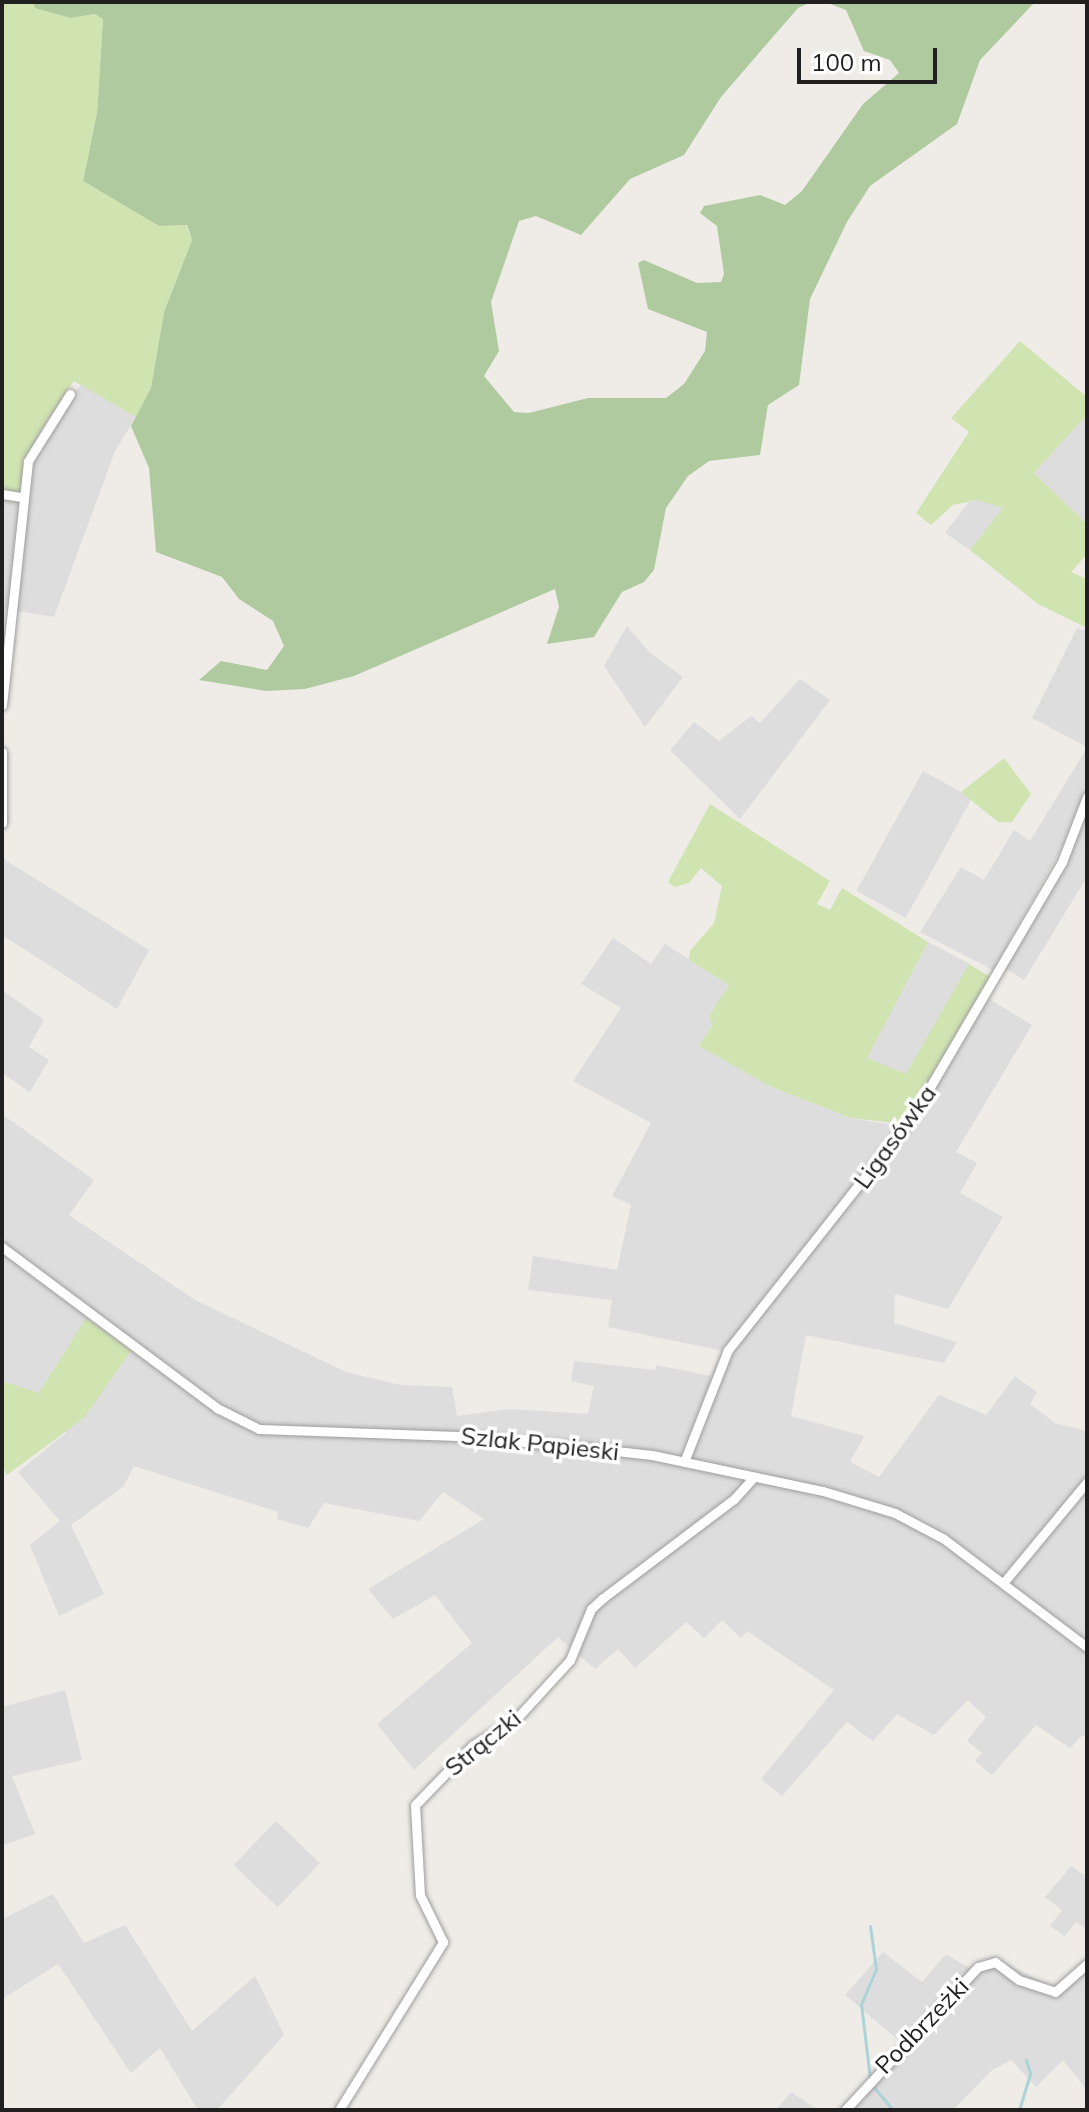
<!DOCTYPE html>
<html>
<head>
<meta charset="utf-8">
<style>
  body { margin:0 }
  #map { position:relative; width:1089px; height:2112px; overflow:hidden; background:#efece7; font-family:Mulish,sans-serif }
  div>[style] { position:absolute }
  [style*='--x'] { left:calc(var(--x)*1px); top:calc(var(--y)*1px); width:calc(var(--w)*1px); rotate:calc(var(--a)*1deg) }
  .residential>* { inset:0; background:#ddd; transform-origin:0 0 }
  .grass>* { inset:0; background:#d0e4b2 }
  .forest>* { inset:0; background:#b0caa0 }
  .stream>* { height:3px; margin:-1.5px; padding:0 1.5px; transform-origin:1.5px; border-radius:1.5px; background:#acd3d8 }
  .roads { filter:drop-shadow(0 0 2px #9d9d9d) drop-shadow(0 0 2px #9d9d9d) }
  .minor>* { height:9px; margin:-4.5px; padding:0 4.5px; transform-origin:4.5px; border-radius:4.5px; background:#fff }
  span { translate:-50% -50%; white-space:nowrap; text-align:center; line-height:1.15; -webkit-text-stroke:7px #fff; paint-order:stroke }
  .street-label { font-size:24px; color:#202020 }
  .frame { position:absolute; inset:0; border:4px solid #202020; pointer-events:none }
  .scale { position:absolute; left:797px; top:48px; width:140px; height:36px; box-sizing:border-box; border:4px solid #202020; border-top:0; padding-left:10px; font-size:24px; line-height:28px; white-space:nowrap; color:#202020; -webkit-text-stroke:6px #fff; paint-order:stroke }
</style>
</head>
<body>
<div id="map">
  <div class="residential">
    <div style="clip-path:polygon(81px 384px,136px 417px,115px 451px,54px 617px,5px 609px,2px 657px,2px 422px,47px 431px)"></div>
    <div style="clip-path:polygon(1087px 415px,1087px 524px,1034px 473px)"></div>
    <div style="clip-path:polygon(977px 500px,1004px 508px,970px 550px,945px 533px,969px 502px)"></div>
    <div style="clip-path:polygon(627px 626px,650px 653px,683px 677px,645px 727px,604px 666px)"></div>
    <div style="clip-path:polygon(1077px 628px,1087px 632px,1087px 747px,1032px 718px)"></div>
    <div style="clip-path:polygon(800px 679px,830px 700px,740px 819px,670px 750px,694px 722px,719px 741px,751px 716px,760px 723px)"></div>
    <div style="clip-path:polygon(1087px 748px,1087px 788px,1073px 828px,993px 970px,920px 932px,961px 867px,984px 880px,1014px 830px,1030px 841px)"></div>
    <div style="left:923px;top:771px;width:56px;height:137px;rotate:29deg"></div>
    <div style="clip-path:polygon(1087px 808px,1087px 877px,1024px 980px,1003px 967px,1066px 864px)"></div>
    <div style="clip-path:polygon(2px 858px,149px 950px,117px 1009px,2px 935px)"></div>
    <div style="clip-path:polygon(613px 938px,651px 964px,665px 944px,730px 985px,709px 1016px,712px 1026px,699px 1046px,769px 1086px,851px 1118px,887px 1124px,986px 997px,1032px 1025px,956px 1152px,977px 1163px,960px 1193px,1003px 1217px,948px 1309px,895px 1294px,894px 1323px,957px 1342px,944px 1363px,806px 1335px,791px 1416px,864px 1436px,850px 1462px,879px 1477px,939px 1395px,986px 1415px,1015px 1376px,1037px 1392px,1030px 1404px,1055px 1423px,1087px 1431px,1087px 1737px,1083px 1735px,1070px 1748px,1036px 1725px,992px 1775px,975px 1761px,982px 1753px,967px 1741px,986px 1717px,968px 1700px,934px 1735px,897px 1714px,873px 1741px,847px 1722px,782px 1796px,761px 1779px,834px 1690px,747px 1631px,741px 1638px,722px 1620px,704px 1638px,686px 1622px,635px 1668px,618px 1649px,595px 1669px,558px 1637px,414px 1770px,377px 1724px,472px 1643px,435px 1595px,393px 1619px,368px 1589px,484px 1519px,443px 1492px,419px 1521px,324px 1503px,308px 1528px,277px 1519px,278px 1512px,134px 1466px,123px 1487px,71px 1525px,104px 1594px,59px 1616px,30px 1545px,60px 1521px,18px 1472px,66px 1433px,38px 1393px,2px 1381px,2px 1114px,94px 1180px,69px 1215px,195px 1300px,346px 1372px,401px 1385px,452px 1387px,457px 1416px,510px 1409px,588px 1414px,594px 1386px,571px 1381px,574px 1361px,655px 1370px,656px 1365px,711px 1376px,723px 1351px,608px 1327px,612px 1300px,528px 1290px,533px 1256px,617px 1270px,631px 1205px,612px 1196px,651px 1123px,573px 1081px,621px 1008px,581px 984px)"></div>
    <div style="left:928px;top:942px;width:47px;height:132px;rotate:28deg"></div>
    <div style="clip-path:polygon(2px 990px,44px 1020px,29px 1047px,49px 1060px,30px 1092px,2px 1073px)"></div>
    <div style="clip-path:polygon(65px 1690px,82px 1760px,12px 1776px,35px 1834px,2px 1846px,2px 1707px)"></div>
    <div style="left:276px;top:1821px;width:61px;height:61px;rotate:44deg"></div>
    <div style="clip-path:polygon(1071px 1866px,1087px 1877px,1087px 1929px,1076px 1922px,1065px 1936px,1050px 1926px,1062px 1910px,1045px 1897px)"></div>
    <div style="clip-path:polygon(53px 1894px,84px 1943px,125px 1925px,192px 2031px,255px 1976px,284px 2035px,217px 2110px,198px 2110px,160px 2048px,131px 2073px,58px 1964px,2px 1999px,2px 1919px)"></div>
    <div style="clip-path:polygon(883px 1952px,922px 1982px,946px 1954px,969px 1968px,993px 1957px,1055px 1988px,1087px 1967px,1087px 2090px,1063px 2060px,1036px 2087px,1011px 2060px,991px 2071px,953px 2110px,840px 2110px,903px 2044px,845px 1995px)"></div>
    <div style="clip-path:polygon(791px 2092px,818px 2110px,776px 2110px)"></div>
  </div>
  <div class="grass">
    <div style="clip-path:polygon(2px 2px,33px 2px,35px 8px,70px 18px,95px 14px,103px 19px,97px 113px,83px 181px,159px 226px,186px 225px,192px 240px,164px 312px,151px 388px,136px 417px,74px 381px,35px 439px,18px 503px,2px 500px)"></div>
    <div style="clip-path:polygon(1020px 341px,1087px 397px,1087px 415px,1034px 473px,1087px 524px,1087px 554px,1071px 572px,1087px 579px,1087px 628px,1038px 604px,970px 550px,1003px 508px,977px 500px,953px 505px,931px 525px,916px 513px,969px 432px,951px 418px)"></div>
    <div style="clip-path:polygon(1004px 758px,1031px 794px,1012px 822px,998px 822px,961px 792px)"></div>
    <div style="clip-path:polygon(710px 804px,830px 881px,817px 904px,830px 910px,842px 888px,928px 942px,867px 1058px,906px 1074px,969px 964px,990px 977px,904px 1124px,851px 1118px,769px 1086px,699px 1046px,712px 1026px,709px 1016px,729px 985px,689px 960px,690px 951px,714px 923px,722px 886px,701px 868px,689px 883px,675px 887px,668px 882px)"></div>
    <div style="clip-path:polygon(86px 1318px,131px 1351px,84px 1418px,7px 1475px,2px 1466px,2px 1381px,39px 1393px)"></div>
  </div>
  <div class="forest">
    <div style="clip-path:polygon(33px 2px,811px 2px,798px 8px,721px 97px,684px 155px,630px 179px,581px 235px,536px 216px,519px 221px,491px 302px,499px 351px,484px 376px,514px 412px,529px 413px,588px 398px,666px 398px,684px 384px,705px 351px,707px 332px,648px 309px,638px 263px,644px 260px,697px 283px,721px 282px,724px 274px,717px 226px,700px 213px,704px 206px,760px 195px,785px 205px,802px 191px,863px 104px,899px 73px,890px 60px,864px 51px,846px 10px,825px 2px,1035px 2px,980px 60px,957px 124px,870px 186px,847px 222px,810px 299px,799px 385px,768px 405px,760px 455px,709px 461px,688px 476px,666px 508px,654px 570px,644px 582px,622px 592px,594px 637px,547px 644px,559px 607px,555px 589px,354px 676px,305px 689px,266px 691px,199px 680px,221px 661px,267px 670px,284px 646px,273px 621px,239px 599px,222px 577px,156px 552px,149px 468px,131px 426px,151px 388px,164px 312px,192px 240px,187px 225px,159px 226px,83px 181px,97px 113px,103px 19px,95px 14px,70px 18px,35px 8px)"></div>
  </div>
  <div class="stream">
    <div style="--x:870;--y:1926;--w:43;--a:82.1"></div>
    <div style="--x:876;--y:1969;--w:38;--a:113"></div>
    <div style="--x:861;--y:2004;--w:75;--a:83.1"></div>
    <div style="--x:872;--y:2085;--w:33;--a:50"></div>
    <div style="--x:1019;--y:2110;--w:39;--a:-73"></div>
    <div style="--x:1030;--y:2073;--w:14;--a:-107"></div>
  </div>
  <div class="roads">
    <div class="minor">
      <div style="--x:2;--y:494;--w:20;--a:9"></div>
      <div style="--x:2;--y:705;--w:245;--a:-83.9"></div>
      <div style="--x:28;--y:461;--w:79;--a:-57.9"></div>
      <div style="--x:2;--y:752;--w:71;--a:90"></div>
      <div style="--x:2;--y:1247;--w:269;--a:36.8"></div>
      <div style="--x:217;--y:1408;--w:47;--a:26.6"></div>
      <div style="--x:259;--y:1429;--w:198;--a:2"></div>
      <div style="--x:457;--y:1436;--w:124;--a:5.1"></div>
      <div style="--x:581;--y:1447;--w:71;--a:6.4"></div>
      <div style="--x:652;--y:1455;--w:175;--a:11.9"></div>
      <div style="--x:823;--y:1491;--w:75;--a:17"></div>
      <div style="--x:895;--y:1513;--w:55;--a:28"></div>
      <div style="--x:944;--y:1539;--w:179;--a:37.1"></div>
      <div style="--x:684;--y:1462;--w:120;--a:-68.6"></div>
      <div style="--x:728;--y:1350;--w:298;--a:-51.7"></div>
      <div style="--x:913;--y:1116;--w:294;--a:-59.6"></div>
      <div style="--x:1062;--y:862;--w:70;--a:-69"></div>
      <div style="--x:1004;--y:1582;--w:130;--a:-50.3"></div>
      <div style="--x:339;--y:2110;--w:198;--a:-58.2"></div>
      <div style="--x:443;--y:1942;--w:52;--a:-116.1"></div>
      <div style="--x:420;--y:1895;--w:90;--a:-93.2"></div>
      <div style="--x:415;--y:1805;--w:83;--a:-46"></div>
      <div style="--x:473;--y:1745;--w:52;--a:-31.5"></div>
      <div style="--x:517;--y:1718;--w:79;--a:-47.6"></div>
      <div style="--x:570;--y:1660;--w:55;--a:-67.6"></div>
      <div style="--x:591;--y:1609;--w:16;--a:-43"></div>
      <div style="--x:603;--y:1598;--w:164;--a:-37.1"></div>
      <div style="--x:734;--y:1499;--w:30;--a:-48"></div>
      <div style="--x:845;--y:2110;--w:195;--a:-47.1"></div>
      <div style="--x:978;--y:1967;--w:18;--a:-16"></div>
      <div style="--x:995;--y:1962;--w:30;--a:37"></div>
      <div style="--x:1019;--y:1980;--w:38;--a:18"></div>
      <div style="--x:1055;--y:1992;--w:43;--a:-41.2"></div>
    </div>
  </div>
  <div class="street-label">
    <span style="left:895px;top:1137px;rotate:-54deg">Ligasówka</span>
    <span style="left:540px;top:1444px;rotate:6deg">Szlak Papieski</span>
    <span style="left:483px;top:1743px;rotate:-39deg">Strączki</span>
    <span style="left:922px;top:2026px;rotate:-46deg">Podbrzeżki</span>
  </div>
  <div class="frame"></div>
  <div class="scale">100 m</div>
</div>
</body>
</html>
